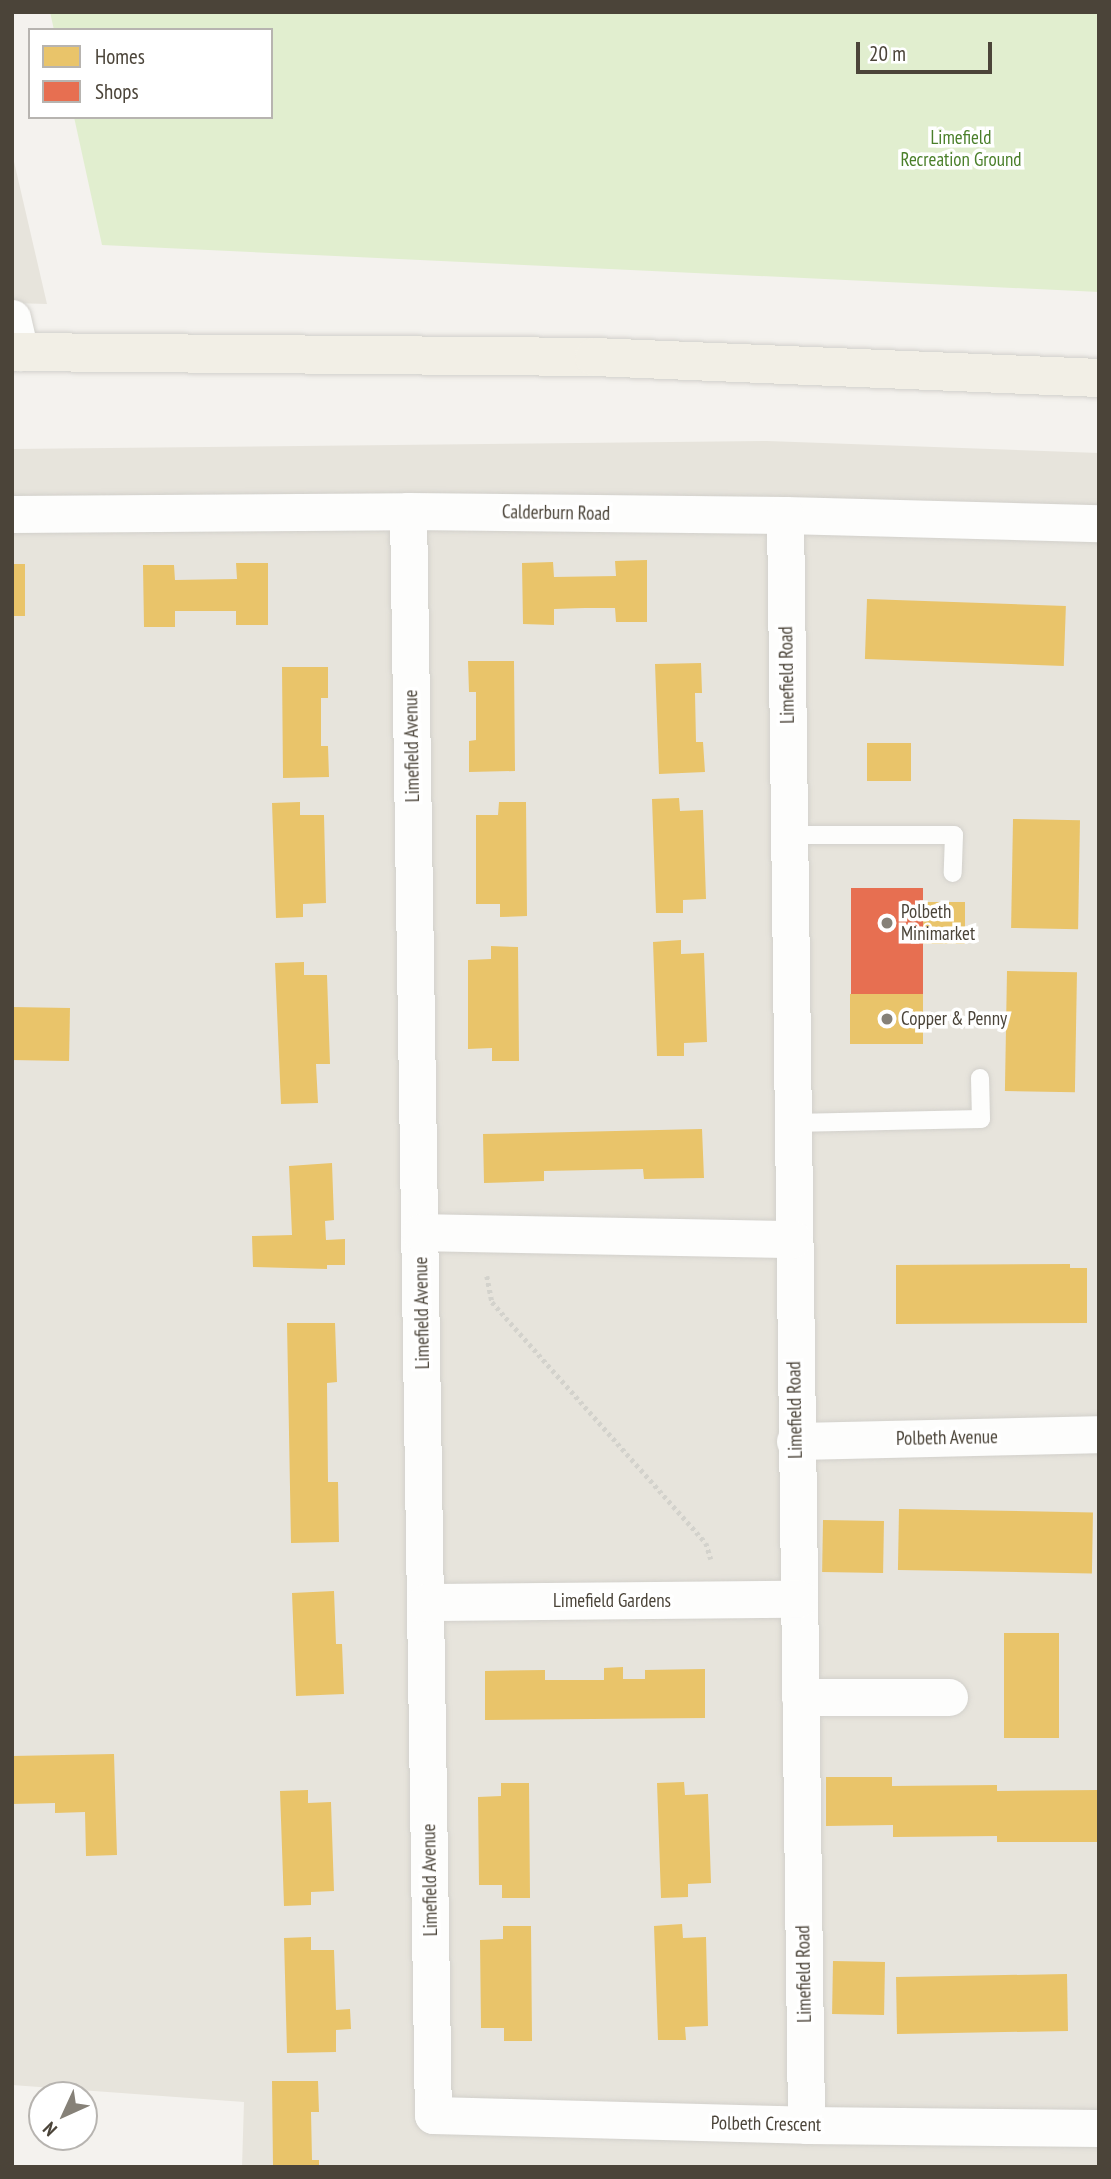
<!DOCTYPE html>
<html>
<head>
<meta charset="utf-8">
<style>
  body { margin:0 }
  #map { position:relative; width:1111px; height:2179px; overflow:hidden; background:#f4f2ee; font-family:"PT Sans Narrow",sans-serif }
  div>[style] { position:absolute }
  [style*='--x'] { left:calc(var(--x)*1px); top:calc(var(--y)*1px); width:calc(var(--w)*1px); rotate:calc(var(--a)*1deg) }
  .residential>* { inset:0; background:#e7e4dc }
  .green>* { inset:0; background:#e1eecf }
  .homes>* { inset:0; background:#e9c46a; transform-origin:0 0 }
  .shops>* { inset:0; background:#e76f51; transform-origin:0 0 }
  .path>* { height:4.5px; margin-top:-2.25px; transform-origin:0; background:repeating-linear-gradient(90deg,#d3d2cc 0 3.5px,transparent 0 7px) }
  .roads { filter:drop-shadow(0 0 2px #d2d0cb) drop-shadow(0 0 2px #d2d0cb) }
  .service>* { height:18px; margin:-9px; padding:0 9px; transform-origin:9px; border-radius:9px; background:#fdfdfc }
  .minor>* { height:37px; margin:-18.5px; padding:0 18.5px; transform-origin:18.5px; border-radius:18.5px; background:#fdfdfc }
  .primary>* { height:38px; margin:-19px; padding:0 19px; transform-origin:19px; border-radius:19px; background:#f2efe6 }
  .dots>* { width:19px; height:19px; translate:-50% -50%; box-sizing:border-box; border:4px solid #fff; border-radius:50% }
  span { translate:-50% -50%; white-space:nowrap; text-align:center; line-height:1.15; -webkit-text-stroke:7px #fff; paint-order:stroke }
  .park-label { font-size:19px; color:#4a7f2a }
  .street-label { font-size:19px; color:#4b4439 }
  .poi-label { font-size:19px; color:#4b4439 }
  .left { translate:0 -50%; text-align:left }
  .frame { position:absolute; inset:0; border:14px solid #4b4439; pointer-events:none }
  .legend { position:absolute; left:28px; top:28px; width:245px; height:91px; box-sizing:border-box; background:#fff; border:2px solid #b7b4b0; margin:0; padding:9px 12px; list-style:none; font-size:21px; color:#4b4439 }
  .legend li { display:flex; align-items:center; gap:14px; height:35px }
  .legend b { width:35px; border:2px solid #b7b4b0 }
  .north { position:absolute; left:28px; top:2081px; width:70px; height:70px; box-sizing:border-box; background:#fff; border:2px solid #b7b4b0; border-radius:50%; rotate:225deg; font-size:19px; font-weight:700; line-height:28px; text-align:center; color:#4b4439 }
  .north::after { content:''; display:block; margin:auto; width:24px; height:32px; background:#868178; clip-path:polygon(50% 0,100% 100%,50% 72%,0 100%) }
  .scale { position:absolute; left:856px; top:42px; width:136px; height:32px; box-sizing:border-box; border:4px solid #4b4439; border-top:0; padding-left:9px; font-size:21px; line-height:24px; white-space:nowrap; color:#4b4439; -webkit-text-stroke:5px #fff; paint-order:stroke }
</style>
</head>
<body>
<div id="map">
  <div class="residential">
    <div style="clip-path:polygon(12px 153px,47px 304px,12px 303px)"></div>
    <div style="clip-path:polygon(767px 441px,1099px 453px,1099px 2167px,242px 2167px,244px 2102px,12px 2085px,12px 449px)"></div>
  </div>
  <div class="green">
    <div style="clip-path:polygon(50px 12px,1099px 12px,1099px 292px,102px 245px,74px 117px,271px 117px,271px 30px,54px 30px)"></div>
  </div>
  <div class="homes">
    <div style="clip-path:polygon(647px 560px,647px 622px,616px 622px,615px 608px,585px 608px,554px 609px,554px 625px,523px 624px,522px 563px,553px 562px,554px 577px,616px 576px,615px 561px)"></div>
    <div style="clip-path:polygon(236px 563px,268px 563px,268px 625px,236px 625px,236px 611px,175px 611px,175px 627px,144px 627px,143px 565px,174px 565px,175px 580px,237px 579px)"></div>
    <div style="left:12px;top:564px;width:13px;height:52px"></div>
    <div style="left:867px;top:599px;width:199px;height:60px;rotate:2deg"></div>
    <div style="clip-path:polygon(468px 661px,514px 661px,515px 771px,469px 772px,469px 741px,476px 740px,476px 692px,469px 692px)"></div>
    <div style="clip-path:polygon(701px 663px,702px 693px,695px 693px,696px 742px,703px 742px,705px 772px,659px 774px,655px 664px)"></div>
    <div style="clip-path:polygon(282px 667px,328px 667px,328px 698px,321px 698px,321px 746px,328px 746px,329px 777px,283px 778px)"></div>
    <div style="left:867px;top:743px;width:44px;height:38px"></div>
    <div style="clip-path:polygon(679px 798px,680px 811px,703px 810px,706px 899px,683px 900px,683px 913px,656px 913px,652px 799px)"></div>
    <div style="clip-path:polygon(300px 802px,300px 815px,324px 815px,326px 903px,303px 904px,303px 917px,276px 918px,272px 803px)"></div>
    <div style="clip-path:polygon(499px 802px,526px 802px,527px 916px,500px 917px,500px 904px,476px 904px,476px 815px,498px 815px)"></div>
    <div style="left:1013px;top:819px;width:67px;height:109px;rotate:1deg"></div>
    <div style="left:923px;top:902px;width:42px;height:42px"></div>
    <div style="clip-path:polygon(681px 940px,681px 954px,704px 953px,707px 1042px,684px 1043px,684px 1056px,657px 1056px,653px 942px)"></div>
    <div style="clip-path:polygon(491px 946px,518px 947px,519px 1061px,492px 1061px,492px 1048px,468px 1049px,468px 960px,491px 959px)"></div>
    <div style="clip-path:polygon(304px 962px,304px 975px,327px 975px,330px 1064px,316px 1064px,318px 1103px,281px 1104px,275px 963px)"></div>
    <div style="left:1007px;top:971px;width:70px;height:120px;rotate:1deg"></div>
    <div style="left:850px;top:994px;width:73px;height:50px"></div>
    <div style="left:12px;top:1007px;width:58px;height:53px;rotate:1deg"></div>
    <div style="clip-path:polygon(702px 1129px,704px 1178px,644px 1179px,643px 1169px,544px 1171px,544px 1181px,484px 1183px,483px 1134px)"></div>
    <div style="clip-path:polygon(332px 1163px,334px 1220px,325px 1221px,326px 1240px,345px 1239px,345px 1265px,327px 1265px,327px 1269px,253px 1267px,252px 1236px,292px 1235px,289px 1166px)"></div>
    <div style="clip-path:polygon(1070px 1264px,1070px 1268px,1087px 1268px,1087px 1323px,896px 1324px,896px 1265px)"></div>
    <div style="clip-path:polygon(287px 1323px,335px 1323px,337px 1382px,327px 1383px,328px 1482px,338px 1482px,339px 1542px,291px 1543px)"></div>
    <div style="left:899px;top:1509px;width:194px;height:61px;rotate:1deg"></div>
    <div style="left:823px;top:1520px;width:61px;height:52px;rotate:1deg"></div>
    <div style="clip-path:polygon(334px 1591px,336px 1644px,342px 1644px,344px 1694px,296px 1696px,292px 1593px)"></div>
    <div style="left:1004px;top:1633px;width:55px;height:105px"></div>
    <div style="clip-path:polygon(623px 1667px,623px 1679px,645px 1679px,645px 1670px,705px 1669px,705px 1718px,485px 1720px,485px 1671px,545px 1670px,545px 1680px,604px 1680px,604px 1668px)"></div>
    <div style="clip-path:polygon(114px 1754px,117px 1855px,86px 1856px,85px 1812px,55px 1813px,55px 1803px,12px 1804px,12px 1756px)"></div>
    <div style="clip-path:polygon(826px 1777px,892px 1777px,892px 1786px,997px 1785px,997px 1791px,1099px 1790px,1099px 1842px,997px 1842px,997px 1836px,893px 1837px,893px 1825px,826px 1826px)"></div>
    <div style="clip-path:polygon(684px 1782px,685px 1795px,708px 1794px,711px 1883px,688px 1884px,688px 1897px,661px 1898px,657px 1783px)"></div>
    <div style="clip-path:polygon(501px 1783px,529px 1783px,530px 1898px,502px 1898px,502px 1885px,479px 1885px,478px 1797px,501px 1796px)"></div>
    <div style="clip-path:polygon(308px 1790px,308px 1803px,331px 1802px,334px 1891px,311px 1892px,311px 1905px,284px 1906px,280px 1791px)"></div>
    <div style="clip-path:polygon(682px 1924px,683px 1938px,706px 1937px,708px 2026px,685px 2027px,686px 2040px,658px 2040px,654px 1926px)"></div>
    <div style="clip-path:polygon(503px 1926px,531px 1926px,532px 2041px,504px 2041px,504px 2028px,481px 2028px,480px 1940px,503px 1939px)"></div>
    <div style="clip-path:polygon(311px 1937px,311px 1950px,334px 1950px,336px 2010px,350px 2009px,351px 2029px,336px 2030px,336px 2052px,287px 2053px,284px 1938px)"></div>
    <div style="left:833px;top:1961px;width:52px;height:53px;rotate:1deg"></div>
    <div style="left:1067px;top:1974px;width:57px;height:171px;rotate:89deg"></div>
    <div style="clip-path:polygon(272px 2081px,318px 2081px,319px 2112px,311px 2112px,312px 2160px,319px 2160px,319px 2167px,273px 2167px)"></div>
  </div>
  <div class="shops">
    <div style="left:851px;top:888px;width:72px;height:106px"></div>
  </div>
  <div class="path">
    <div style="--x:487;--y:1276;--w:26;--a:79"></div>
    <div style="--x:492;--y:1302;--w:322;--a:48.4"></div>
    <div style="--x:706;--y:1543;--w:17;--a:73"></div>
  </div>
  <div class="roads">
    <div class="service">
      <div style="--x:788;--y:835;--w:166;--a:0"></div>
      <div style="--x:954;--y:835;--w:38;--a:92"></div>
      <div style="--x:792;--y:1123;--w:189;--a:-1.2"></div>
      <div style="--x:981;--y:1119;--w:41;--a:-91.4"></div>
    </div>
    <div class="minor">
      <div style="--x:12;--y:318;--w:35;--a:77"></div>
      <div style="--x:408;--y:511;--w:1604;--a:89.11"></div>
      <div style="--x:433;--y:2115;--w:373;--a:1.5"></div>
      <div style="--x:806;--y:2125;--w:293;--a:0.6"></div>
      <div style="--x:12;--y:514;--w:396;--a:-0.4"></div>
      <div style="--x:408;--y:511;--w:377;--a:0.6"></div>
      <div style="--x:785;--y:515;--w:314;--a:1.5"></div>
      <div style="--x:785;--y:515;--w:1610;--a:89.25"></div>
      <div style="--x:420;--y:1232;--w:373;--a:1.1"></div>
      <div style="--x:795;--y:1441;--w:304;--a:-1.3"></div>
      <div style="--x:426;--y:1602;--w:373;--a:-0.5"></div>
      <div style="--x:800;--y:1697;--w:149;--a:0"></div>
    </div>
    <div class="primary">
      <div style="--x:12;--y:352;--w:582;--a:0.49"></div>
      <div style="--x:594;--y:357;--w:505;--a:2.38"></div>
    </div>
  </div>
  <div class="dots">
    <div style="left:887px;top:923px;background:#868178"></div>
    <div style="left:887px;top:1019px;background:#868178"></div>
  </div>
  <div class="park-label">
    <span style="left:961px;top:149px">Limefield<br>Recreation Ground</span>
  </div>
  <div class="street-label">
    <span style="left:556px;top:513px;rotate:1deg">Calderburn Road</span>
    <span style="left:787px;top:675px;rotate:-91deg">Limefield Road</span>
    <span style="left:412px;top:746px;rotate:-91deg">Limefield Avenue</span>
    <span style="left:422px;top:1313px;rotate:-91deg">Limefield Avenue</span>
    <span style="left:795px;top:1410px;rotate:-91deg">Limefield Road</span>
    <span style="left:947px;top:1438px;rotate:-1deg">Polbeth Avenue</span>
    <span style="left:612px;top:1601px">Limefield Gardens</span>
    <span style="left:430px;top:1880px;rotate:-91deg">Limefield Avenue</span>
    <span style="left:804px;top:1974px;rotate:-91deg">Limefield Road</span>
    <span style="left:766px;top:2124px;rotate:1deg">Polbeth Crescent</span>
  </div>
  <div class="poi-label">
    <span class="left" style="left:901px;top:923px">Polbeth<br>Minimarket</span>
    <span class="left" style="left:901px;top:1019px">Copper &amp; Penny</span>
  </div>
  <div class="frame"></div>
  <ul class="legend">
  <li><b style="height:19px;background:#e9c46a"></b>Homes</li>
  <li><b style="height:19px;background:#e76f51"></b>Shops</li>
  </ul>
  <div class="north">N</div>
  <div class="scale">20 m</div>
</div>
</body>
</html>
